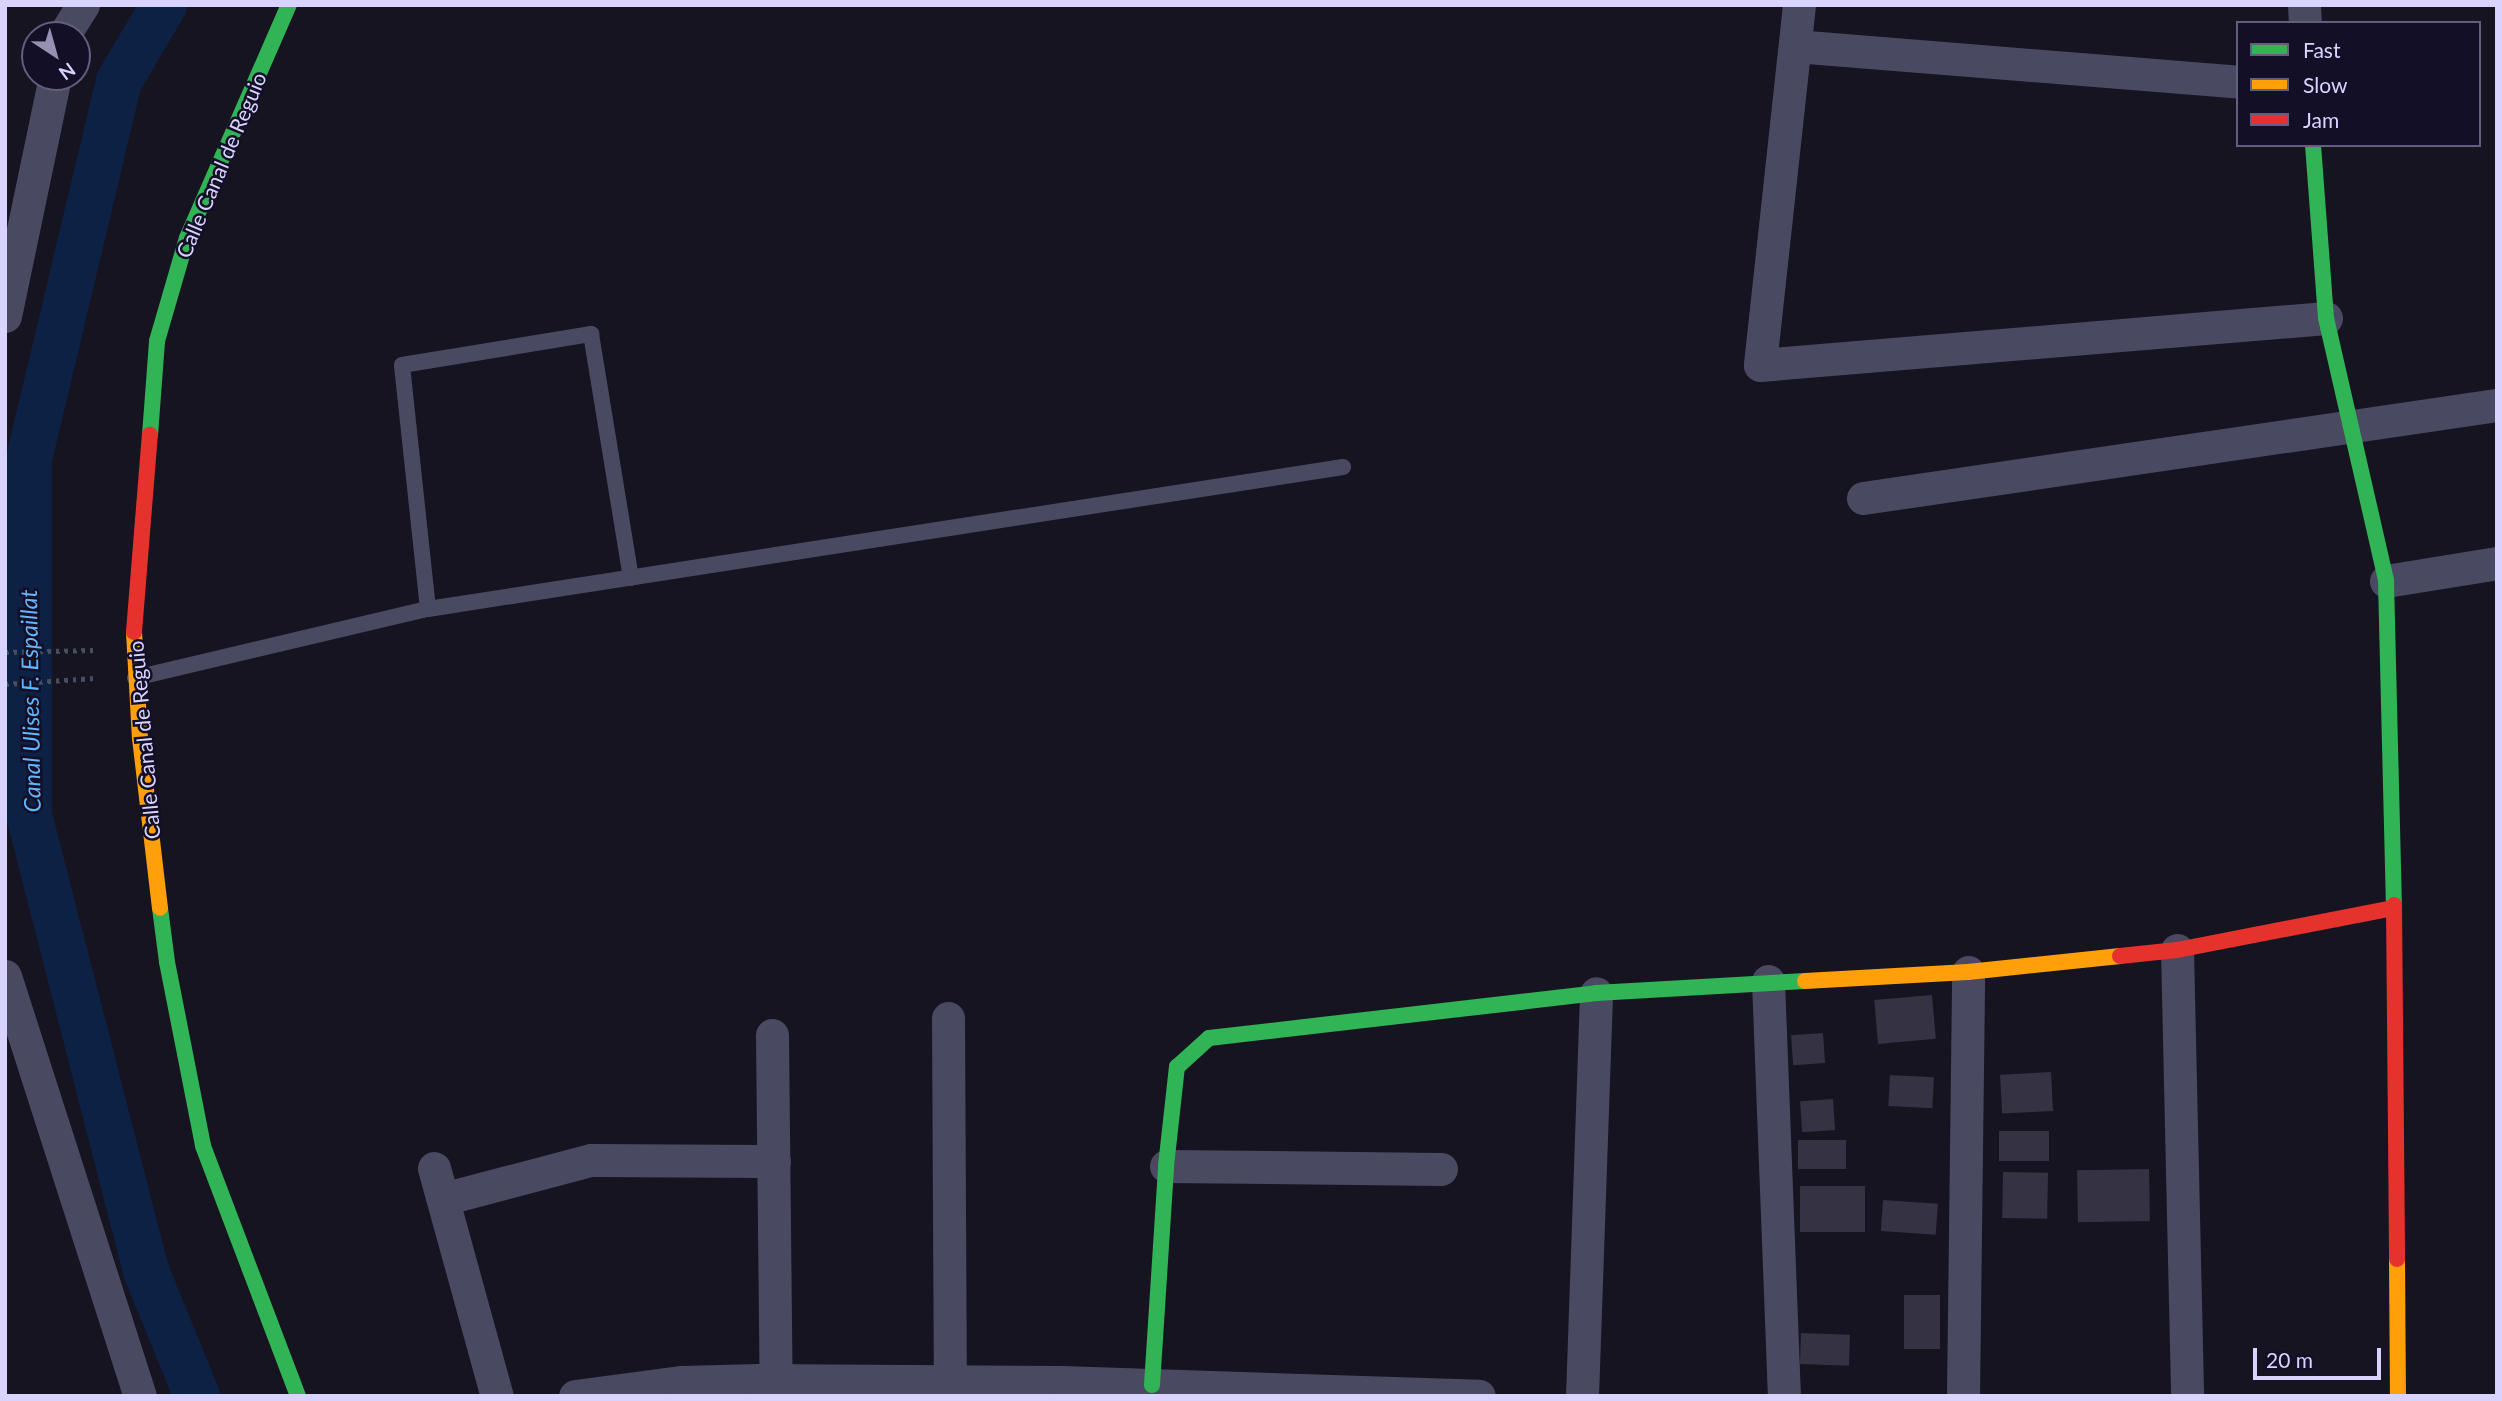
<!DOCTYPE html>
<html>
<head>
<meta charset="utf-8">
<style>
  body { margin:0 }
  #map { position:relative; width:2502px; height:1401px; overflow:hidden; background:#161421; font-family:Lato,sans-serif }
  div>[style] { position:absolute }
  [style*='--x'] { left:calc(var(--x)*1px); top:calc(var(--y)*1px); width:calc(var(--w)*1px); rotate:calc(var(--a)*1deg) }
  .canal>* { height:46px; margin:-23px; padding:0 23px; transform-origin:23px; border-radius:23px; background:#0d2144 }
  .building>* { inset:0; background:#343243; transform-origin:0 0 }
  .path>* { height:4.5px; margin-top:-2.25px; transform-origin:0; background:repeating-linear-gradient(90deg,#44505f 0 3.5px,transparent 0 8.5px) }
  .lane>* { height:16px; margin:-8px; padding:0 8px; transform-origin:8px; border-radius:8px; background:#4a4962 }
  .street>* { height:33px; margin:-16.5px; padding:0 16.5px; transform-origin:16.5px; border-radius:16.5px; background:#4a4962 }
  .fast>* { height:16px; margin:-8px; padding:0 8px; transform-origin:8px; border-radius:8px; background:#30b455 }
  .slow>* { height:16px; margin:-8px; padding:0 8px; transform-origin:8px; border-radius:8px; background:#ff9f0a }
  .jam>* { height:16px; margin:-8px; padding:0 8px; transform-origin:8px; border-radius:8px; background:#e5322d }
  span { translate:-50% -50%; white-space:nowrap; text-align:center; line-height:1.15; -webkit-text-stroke:5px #130f26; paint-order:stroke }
  .street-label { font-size:21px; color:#d9d4ff }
  .water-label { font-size:23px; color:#62b6ff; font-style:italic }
  .frame { position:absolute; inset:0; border:7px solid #d9d4ff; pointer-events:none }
  .legend { position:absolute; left:2236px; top:21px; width:245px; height:126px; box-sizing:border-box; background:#130f26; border:2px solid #625e7d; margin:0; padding:9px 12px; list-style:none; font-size:21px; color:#d9d4ff }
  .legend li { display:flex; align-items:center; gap:14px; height:35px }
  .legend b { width:35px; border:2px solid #625e7d }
  .north { position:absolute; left:21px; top:21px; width:70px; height:70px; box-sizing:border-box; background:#130f26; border:2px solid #625e7d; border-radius:50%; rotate:144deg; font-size:19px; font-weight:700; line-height:28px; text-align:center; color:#d9d4ff }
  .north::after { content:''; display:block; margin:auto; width:24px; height:32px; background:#9591b1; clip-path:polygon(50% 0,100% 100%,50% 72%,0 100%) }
  .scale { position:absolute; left:2253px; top:1348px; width:128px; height:32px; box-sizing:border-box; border:4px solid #d9d4ff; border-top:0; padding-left:9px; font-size:21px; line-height:24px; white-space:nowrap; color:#d9d4ff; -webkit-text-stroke:5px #130f26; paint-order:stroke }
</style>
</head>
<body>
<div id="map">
  <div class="canal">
    <div style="--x:164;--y:5;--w:88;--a:120.6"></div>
    <div style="--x:119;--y:81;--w:389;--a:103.4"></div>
    <div style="--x:29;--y:459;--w:356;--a:90"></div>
    <div style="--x:29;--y:815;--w:471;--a:75.6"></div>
    <div style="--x:146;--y:1271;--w:135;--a:67.8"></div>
  </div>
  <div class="building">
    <div style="left:1932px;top:995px;width:44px;height:58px;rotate:85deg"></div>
    <div style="left:1823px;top:1033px;width:30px;height:32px;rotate:86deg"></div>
    <div style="left:2051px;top:1072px;width:39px;height:51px;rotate:87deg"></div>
    <div style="left:1890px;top:1075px;width:44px;height:31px;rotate:3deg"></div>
    <div style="left:1833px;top:1099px;width:31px;height:33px;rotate:86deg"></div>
    <div style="left:2049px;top:1131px;width:30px;height:50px;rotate:90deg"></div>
    <div style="left:1798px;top:1140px;width:48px;height:29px"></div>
    <div style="left:2149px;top:1169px;width:52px;height:72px;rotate:89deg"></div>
    <div style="left:2003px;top:1172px;width:45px;height:46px;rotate:1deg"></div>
    <div style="left:1800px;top:1186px;width:65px;height:46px"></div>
    <div style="left:1883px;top:1200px;width:55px;height:31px;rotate:4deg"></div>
    <div style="left:1904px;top:1295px;width:36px;height:54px"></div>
    <div style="left:1801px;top:1333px;width:49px;height:31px;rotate:2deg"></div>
  </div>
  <div class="path">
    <div style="--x:5;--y:652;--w:88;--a:-1.3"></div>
    <div style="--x:5;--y:684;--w:90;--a:-3.8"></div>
  </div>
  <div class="lane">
    <div style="--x:428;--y:609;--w:245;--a:-96.1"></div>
    <div style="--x:402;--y:365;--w:192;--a:-9.3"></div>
    <div style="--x:591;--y:334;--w:247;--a:80.7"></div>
    <div style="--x:135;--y:678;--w:301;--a:-13.3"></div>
    <div style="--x:428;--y:609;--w:926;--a:-8.82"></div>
  </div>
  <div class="street">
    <div style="--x:1799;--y:5;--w:362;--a:96.2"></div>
    <div style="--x:1760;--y:365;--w:568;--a:-4.75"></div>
    <div style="--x:2304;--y:5;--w:18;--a:87"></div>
    <div style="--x:64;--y:35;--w:36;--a:-58"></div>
    <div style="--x:1795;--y:46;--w:444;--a:4.6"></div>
    <div style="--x:5;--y:316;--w:244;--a:-78.2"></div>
    <div style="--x:1863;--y:498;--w:641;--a:-8.35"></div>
    <div style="--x:2386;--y:581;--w:112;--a:-9.2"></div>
    <div style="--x:2177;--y:950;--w:446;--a:88.7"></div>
    <div style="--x:5;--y:976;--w:441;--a:72.2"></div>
    <div style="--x:1768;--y:981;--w:415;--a:87.8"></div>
    <div style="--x:948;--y:1018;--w:378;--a:89.7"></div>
    <div style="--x:772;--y:1035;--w:361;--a:89.4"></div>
    <div style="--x:1166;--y:1166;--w:275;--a:0.6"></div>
    <div style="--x:434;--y:1168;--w:237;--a:74.6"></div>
    <div style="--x:443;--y:1199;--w:153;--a:-14.8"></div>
    <div style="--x:591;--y:1160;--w:183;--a:0.3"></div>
    <div style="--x:575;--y:1396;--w:108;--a:-7.5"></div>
    <div style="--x:682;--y:1382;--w:76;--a:-1.5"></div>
    <div style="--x:758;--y:1380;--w:303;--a:0.4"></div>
    <div style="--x:1061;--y:1382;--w:418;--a:1.9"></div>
    <div style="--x:1582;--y:1396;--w:403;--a:-88"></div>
    <div style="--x:1963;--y:1396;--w:424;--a:-89.3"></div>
  </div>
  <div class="fast">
    <div style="--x:2313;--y:145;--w:173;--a:85.7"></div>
    <div style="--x:2326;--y:318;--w:270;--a:77.1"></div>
    <div style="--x:2386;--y:581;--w:324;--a:88.6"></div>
    <div style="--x:150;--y:435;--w:94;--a:-85.7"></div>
    <div style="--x:157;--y:341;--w:107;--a:-73.8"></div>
    <div style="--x:187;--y:238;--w:254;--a:-66.4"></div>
    <div style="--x:160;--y:908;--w:54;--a:82.6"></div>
    <div style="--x:167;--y:962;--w:187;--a:78.9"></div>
    <div style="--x:203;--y:1146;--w:267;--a:69.2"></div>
    <div style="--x:1152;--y:1385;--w:219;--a:-86.3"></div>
    <div style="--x:1166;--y:1166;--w:100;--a:-83.7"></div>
    <div style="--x:1177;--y:1067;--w:43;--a:-42.2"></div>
    <div style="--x:1209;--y:1038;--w:390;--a:-6.6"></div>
    <div style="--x:1596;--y:993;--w:209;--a:-3.3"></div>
  </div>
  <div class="slow">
    <div style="--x:134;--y:632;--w:106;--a:86.8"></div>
    <div style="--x:140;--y:738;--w:171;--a:83.3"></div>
    <div style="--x:1805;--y:981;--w:163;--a:-3.2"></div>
    <div style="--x:1968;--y:972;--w:153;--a:-6"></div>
    <div style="--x:2397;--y:1259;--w:137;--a:89.6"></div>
  </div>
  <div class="jam">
    <div style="--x:134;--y:632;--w:198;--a:-85.4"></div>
    <div style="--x:2394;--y:905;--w:354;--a:89.5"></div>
    <div style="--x:2120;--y:956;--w:57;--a:-6"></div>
    <div style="--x:2177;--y:950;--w:221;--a:-11"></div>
  </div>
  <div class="street-label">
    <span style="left:221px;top:165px;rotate:-67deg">Calle Canal de Reguio</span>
    <span style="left:144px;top:740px;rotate:-95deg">Calle Canal de Reguio</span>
  </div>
  <div class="water-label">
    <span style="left:30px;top:701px;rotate:-91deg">Canal Ulises F. Espaillat</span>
  </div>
  <div class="frame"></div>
  <ul class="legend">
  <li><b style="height:9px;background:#30b455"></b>Fast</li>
  <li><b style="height:9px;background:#ff9f0a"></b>Slow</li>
  <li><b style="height:9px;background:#e5322d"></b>Jam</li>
  </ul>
  <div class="north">N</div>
  <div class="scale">20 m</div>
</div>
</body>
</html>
